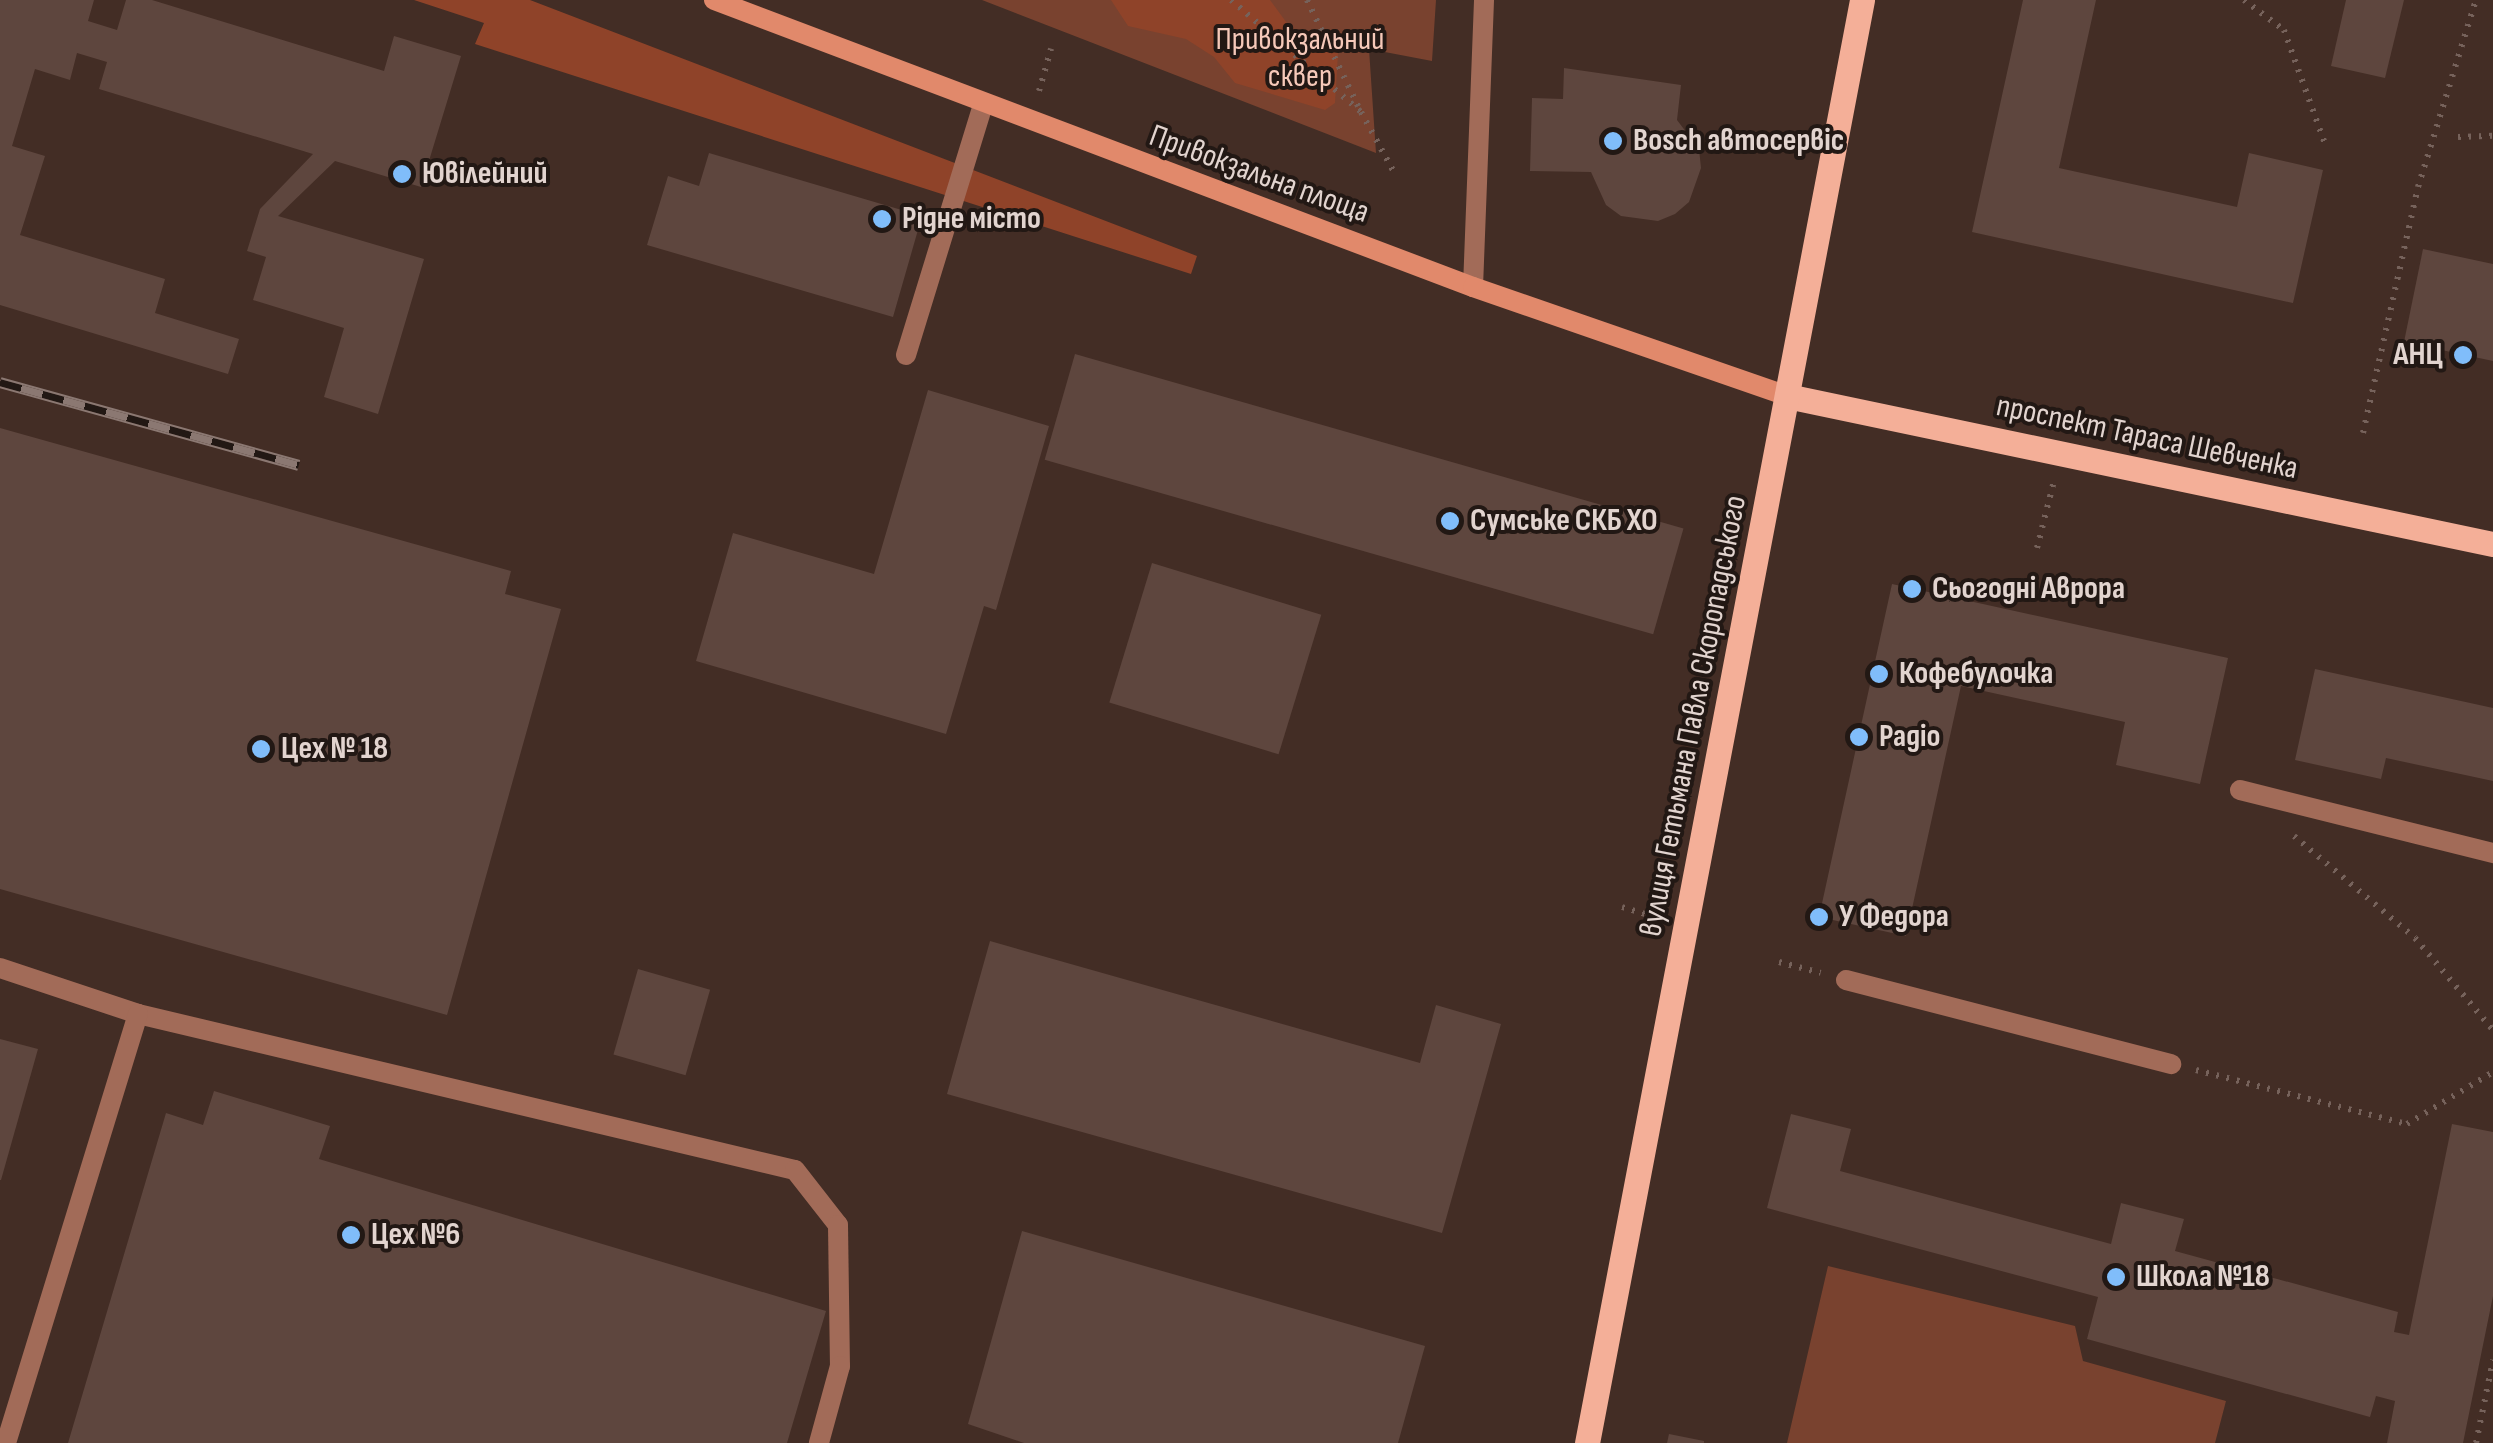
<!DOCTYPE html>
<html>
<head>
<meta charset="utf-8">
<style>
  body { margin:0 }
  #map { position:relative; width:2493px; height:1443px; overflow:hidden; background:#432d25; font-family:"Sofia Sans Condensed",sans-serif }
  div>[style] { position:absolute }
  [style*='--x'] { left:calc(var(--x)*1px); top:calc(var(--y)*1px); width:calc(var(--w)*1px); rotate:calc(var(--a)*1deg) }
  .green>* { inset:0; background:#79422f }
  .forest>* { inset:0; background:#8f4329 }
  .building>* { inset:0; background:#5e463e; transform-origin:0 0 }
  .path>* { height:6px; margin-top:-3px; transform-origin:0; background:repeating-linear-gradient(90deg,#76625b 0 2.5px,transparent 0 10.5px) }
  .lane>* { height:20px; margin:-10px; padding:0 10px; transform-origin:10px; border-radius:10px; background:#a26b58 }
  .secondary>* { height:20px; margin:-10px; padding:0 10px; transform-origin:10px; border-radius:10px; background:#e1896b }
  .primary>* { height:25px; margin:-12.5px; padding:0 12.5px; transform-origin:12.5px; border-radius:12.5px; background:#f4af98 }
  .rail>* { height:11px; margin-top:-5.5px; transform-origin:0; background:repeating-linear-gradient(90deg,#221814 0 22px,#8b7872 0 44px); box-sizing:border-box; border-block:2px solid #8b7872 }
  .dots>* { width:28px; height:28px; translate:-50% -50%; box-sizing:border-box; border:5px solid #221814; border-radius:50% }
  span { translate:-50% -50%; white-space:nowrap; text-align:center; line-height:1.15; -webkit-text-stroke:8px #221814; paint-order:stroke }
  .park-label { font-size:32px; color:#f6c9b9 }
  .poi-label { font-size:32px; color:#e2d4cf; font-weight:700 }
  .left { translate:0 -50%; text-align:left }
  .right { translate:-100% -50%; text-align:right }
  .street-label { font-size:32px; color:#e2d4cf }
</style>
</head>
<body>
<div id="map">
  <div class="green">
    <div style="clip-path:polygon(982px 0,1436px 0,1432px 61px,1369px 49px,1376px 153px)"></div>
    <div style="clip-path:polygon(1828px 1266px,2075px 1326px,2083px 1361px,2226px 1401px,2215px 1443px,1787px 1443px)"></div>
  </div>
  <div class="forest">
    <div style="clip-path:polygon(414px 0,530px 0,1197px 256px,1191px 274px,475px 44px,484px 23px)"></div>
    <div style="clip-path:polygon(1111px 0,1270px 0,1295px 34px,1338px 53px,1335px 103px,1325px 110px,1235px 83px,1214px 57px,1186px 39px,1128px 26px)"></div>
  </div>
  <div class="building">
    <div style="clip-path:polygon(0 0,94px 0,88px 21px,117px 30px,126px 0,152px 0,384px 71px,394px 36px,461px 56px,421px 187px,335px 161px,278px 216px,424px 259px,378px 414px,324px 397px,344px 328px,253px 300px,266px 257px,247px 251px,260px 209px,313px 154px,99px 89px,107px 62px,77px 53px,70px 80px,35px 69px,12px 146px,45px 156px,20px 235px,165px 279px,155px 313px,239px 339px,228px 374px,0 305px)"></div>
    <div style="clip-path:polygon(2023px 0,2096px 0,2059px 168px,2237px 207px,2249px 153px,2323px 170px,2293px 303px,1972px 232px)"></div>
    <div style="clip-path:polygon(2346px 0,2404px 0,2385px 78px,2331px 66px)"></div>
    <div style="clip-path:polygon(1564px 68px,1681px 85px,1677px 120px,1699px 149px,1701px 168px,1689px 202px,1675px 214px,1658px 221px,1621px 216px,1606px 205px,1591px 172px,1530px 171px,1532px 98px,1563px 99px)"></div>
    <div style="clip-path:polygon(709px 153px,922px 216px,893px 317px,647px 245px,668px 176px,699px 186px)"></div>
    <div style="clip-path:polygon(2423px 249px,2493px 264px,2493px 361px,2404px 342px)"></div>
    <div style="left:1075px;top:354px;width:633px;height:110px;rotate:16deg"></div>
    <div style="clip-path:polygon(928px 390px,1049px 426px,996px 610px,984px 606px,946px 734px,696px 661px,733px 533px,874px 574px)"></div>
    <div style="clip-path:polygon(0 428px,511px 571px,505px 594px,561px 609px,447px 1015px,0 889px)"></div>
    <div style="left:1152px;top:563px;width:177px;height:146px;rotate:17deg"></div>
    <div style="clip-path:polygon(1892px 584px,2228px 658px,2200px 784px,2116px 765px,2125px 722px,1961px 686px,1906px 936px,1819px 917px)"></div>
    <div style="clip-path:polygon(2315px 669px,2493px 708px,2493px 781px,2386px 758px,2381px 779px,2295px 760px)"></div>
    <div style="clip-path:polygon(990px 941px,1420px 1063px,1436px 1005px,1501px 1024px,1442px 1233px,947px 1094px)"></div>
    <div style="left:638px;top:969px;width:75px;height:89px;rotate:16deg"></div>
    <div style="clip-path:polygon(0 1039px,38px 1049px,1px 1180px,0 1180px)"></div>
    <div style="clip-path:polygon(214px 1091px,330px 1126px,319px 1159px,826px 1311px,787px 1443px,68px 1443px,166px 1113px,203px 1125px)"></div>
    <div style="clip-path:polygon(1791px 1114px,1851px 1129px,1840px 1171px,2111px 1244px,2121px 1203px,2184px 1219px,2175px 1251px,2398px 1312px,2394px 1332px,2409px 1335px,2452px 1124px,2493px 1132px,2493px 1296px,2463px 1443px,2387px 1443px,2395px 1401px,2376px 1396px,2370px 1417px,2087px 1339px,2098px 1297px,1767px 1208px)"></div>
    <div style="clip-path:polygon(1022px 1231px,1425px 1346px,1398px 1443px,1024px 1443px,968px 1424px)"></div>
    <div style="clip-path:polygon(1669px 1434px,1704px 1441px,1704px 1443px,1667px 1443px)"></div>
  </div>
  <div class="path">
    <div style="--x:1231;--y:0;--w:172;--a:40.7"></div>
    <div style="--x:1361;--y:112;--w:71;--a:61.3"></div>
    <div style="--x:1307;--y:0;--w:118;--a:64.3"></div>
    <div style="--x:2244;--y:0;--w:50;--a:36.9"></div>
    <div style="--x:2284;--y:30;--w:121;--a:70.2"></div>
    <div style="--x:1039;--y:91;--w:44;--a:-74.1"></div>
    <div style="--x:2458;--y:137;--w:35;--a:-2"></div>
    <div style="--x:2363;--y:433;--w:252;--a:-77.4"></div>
    <div style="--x:2418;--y:187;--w:196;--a:-72.8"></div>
    <div style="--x:2037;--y:548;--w:69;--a:-75.8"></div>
    <div style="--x:2294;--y:836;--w:158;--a:40.1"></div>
    <div style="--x:2415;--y:938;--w:121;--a:49.7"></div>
    <div style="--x:1622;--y:907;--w:34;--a:17"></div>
    <div style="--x:1779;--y:962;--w:43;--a:14.7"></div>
    <div style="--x:2196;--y:1070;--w:218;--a:14.4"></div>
    <div style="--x:2407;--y:1124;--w:100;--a:-31.2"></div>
    <div style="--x:2476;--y:1443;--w:85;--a:-78.4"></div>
  </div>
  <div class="lane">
    <div style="--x:1473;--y:287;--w:287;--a:-87.8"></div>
    <div style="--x:906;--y:355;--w:262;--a:-72.9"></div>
    <div style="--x:2240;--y:790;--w:261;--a:14"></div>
    <div style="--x:0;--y:968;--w:145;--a:18.4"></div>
    <div style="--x:138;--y:1014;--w:675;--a:13.36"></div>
    <div style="--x:795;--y:1170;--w:70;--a:52"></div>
    <div style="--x:838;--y:1225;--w:141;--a:89.2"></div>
    <div style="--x:840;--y:1366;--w:80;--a:105.3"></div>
    <div style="--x:1846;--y:980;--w:336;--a:14.5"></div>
    <div style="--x:6;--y:1443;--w:449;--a:-72.9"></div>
  </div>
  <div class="secondary">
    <div style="--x:714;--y:0;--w:811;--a:20.71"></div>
    <div style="--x:1473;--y:287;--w:332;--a:19.1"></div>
  </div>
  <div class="primary">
    <div style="--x:1787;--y:396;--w:721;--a:11.84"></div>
    <div style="--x:1587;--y:1443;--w:1469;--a:-79.21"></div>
  </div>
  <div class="rail">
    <div style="--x:0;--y:382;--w:310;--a:15.5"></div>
  </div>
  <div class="dots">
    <div style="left:1613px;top:141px;background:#80bdfa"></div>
    <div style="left:402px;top:174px;background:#80bdfa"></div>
    <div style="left:882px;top:219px;background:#80bdfa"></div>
    <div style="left:2463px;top:355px;background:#80bdfa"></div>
    <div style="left:1450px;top:521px;background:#80bdfa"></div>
    <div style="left:1912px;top:589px;background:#80bdfa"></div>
    <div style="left:1879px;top:674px;background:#80bdfa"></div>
    <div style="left:1859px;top:737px;background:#80bdfa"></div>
    <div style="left:261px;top:749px;background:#80bdfa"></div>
    <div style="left:1819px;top:917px;background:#80bdfa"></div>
    <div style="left:351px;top:1235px;background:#80bdfa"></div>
    <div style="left:2116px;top:1277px;background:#80bdfa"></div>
  </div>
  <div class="park-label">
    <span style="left:1300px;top:59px">Привокзальний<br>сквер</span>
  </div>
  <div class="poi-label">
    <span class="left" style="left:1633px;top:141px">Bosch автосервіс</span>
    <span class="left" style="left:422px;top:174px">Ювілейний</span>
    <span class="left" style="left:902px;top:219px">Рідне місто</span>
    <span class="right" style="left:2443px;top:355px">АНЦ</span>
    <span class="left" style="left:1470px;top:521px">Сумське СКБ ХО</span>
    <span class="left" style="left:1932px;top:589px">Сьогодні Аврора</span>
    <span class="left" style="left:1899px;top:674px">Кофебулочка</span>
    <span class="left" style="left:1879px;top:737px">Радіо</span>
    <span class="left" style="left:281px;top:749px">Цех № 18</span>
    <span class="left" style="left:1839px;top:917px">У Федора</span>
    <span class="left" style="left:371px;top:1235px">Цех №6</span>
    <span class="left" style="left:2136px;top:1277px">Школа №18</span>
  </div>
  <div class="street-label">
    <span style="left:1259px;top:175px;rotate:20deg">Привокзальна площа</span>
    <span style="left:2147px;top:438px;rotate:12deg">проспект Тараса Шевченка</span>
    <span style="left:1694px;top:716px;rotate:-79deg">вулиця Гетьмана Павла Скоропадського</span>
  </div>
</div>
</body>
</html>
